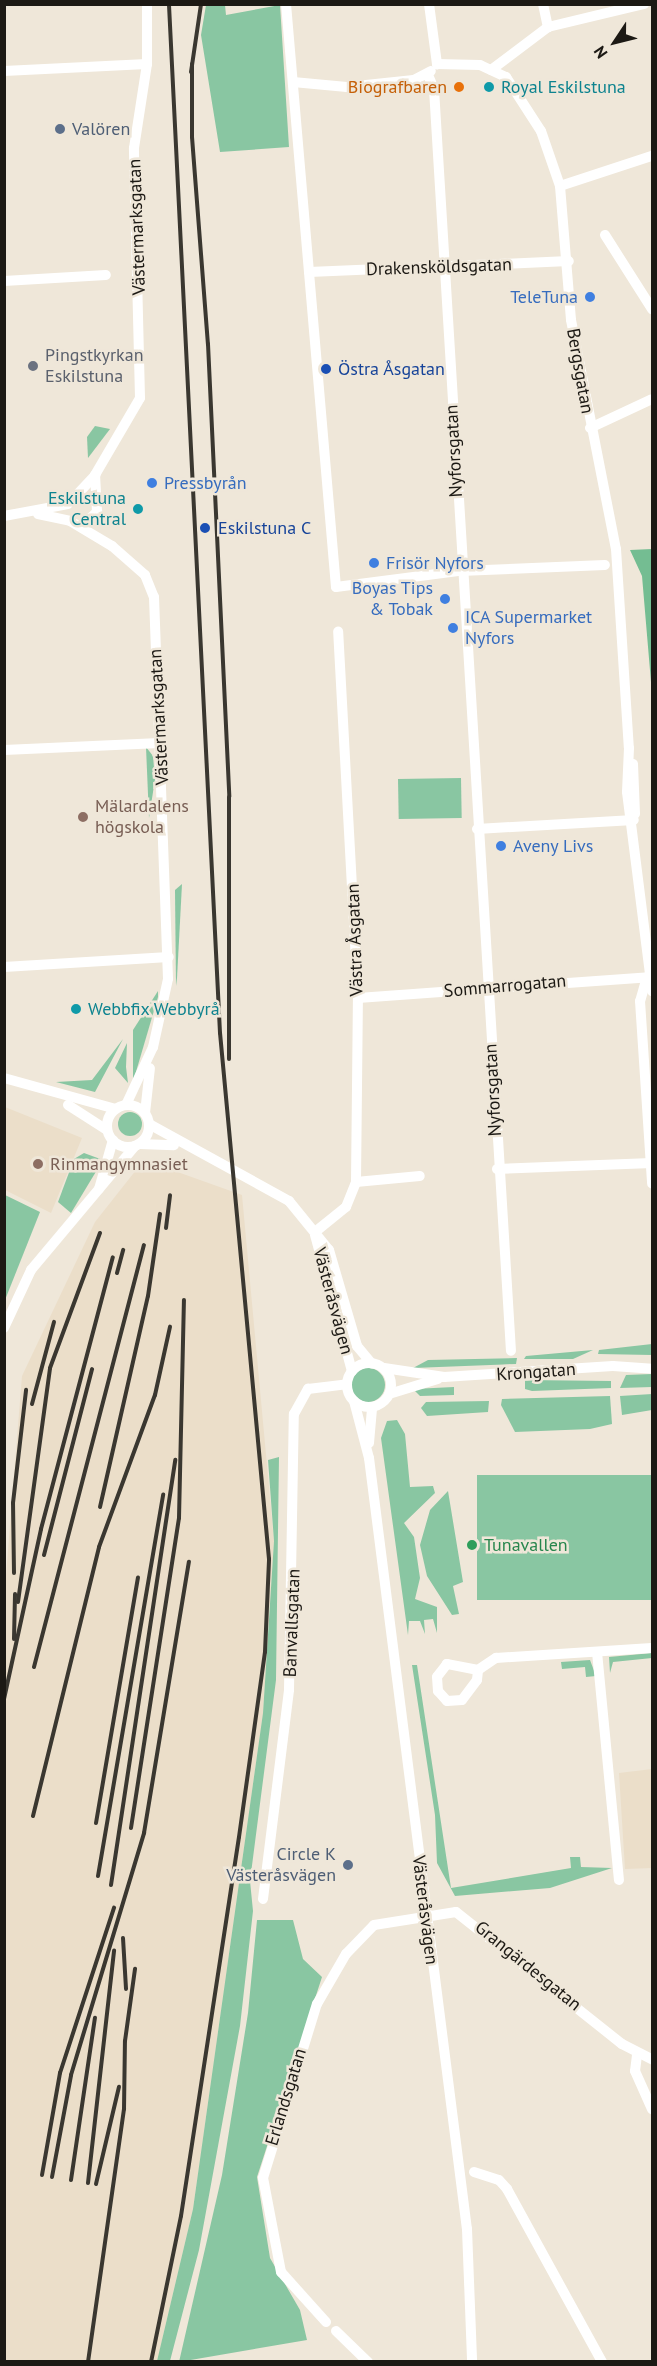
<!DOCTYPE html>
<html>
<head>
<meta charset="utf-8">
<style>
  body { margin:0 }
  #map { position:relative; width:657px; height:2366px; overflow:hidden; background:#efe7d9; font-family:"PT Sans",sans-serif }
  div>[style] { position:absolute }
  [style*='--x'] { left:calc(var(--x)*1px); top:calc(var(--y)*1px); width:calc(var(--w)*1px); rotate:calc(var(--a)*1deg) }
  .built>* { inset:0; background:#ebdec9 }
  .green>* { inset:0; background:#89c6a2; transform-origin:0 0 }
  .round { border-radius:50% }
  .forest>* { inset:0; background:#74bd92 }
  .minor>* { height:10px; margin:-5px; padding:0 5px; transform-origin:5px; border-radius:5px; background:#fff }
  .minor>.ring { margin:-5px; padding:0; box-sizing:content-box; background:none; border:10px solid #fff; border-radius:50% }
  .rail>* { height:4px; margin:-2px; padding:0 2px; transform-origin:2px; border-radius:2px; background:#3a3730 }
  .dots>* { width:16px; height:16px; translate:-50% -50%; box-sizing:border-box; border:3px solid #efe7d9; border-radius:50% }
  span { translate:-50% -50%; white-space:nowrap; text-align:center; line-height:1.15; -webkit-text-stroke:5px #efe7d9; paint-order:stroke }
  .food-label { font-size:18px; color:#c56008 }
  .right { translate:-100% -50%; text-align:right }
  .culture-label { font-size:18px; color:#0d838f }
  .left { translate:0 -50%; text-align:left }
  .service-label { font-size:18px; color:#4e5e75 }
  .street-label { font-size:18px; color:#1c1914 }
  .shop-label { font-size:18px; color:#366cbe }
  .worship-label { font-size:18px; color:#5b616d }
  .transit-label { font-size:18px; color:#164399 }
  .education-label { font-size:18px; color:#785e54 }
  .leisure-label { font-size:18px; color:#27864d }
  .frame { position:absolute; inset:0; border:6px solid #1c1914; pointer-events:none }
  .north { position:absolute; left:585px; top:12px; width:60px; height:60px; -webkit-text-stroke:4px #efe7d9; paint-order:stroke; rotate:235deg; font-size:16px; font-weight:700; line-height:24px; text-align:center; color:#1c1914 }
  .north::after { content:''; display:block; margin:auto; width:21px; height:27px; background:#1c1914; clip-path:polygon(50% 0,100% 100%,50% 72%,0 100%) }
</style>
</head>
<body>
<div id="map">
  <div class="built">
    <div style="clip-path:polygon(5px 1107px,82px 1138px,51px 1213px,5px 1190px)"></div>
    <div style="clip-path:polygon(144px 1160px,242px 1195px,274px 1541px,263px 1713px,193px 2209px,157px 2361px,5px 2362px,4px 1600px,22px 1376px,95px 1222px)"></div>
    <div style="clip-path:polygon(652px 1769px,652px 1868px,625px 1869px,619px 1773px)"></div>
  </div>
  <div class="green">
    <div style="clip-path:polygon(206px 5px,225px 5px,226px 15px,280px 5px,289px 147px,220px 152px,201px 35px)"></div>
    <div style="clip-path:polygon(95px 426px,110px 429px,88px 458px,87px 437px)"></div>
    <div style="clip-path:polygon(146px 747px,153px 756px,155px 779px,149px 818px)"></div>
    <div style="left:461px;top:778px;width:40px;height:63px;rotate:89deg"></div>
    <div style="clip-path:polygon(182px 884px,177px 978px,176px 986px,175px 890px)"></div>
    <div style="clip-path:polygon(158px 991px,158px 997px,133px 1082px,133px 1030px)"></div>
    <div style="clip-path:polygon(123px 1039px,95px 1092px,56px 1082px,92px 1080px)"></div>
    <div style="clip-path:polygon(127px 1043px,126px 1067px,128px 1083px,115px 1068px)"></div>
    <div class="round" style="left:118px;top:1112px;width:24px;height:24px"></div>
    <div style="clip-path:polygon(84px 1153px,103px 1160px,71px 1213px,58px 1202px,74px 1159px)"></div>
    <div style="clip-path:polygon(5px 1195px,40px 1212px,5px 1300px)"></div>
    <div style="clip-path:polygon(652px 1344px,652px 1355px,598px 1354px,599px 1350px)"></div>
    <div style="clip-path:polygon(593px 1350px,573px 1359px,524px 1359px,526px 1356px)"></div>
    <div style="clip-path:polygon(517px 1358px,516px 1364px,413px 1368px,428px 1360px)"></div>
    <div class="round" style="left:351px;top:1368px;width:34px;height:34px"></div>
    <div style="clip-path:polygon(652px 1374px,652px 1387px,620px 1388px,626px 1375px)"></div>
    <div style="clip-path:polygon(525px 1380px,611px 1381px,611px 1388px,532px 1391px,525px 1389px)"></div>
    <div style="clip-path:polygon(454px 1387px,454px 1395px,420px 1396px,413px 1389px)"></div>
    <div style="clip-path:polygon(652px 1394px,652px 1410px,622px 1415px,620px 1396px)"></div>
    <div style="clip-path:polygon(610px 1396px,612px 1424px,590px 1429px,515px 1432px,501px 1405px,502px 1399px)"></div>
    <div style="clip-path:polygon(489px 1401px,488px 1412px,427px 1416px,421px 1408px,426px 1402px)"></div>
    <div style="clip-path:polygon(397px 1420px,405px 1434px,410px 1487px,433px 1486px,435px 1493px,404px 1523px,414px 1537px,420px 1578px,415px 1599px,437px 1607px,437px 1633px,433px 1619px,424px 1620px,425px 1634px,420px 1621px,409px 1621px,408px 1635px,381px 1438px,387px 1421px)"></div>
    <div style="clip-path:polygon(279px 1457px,276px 1680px,250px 1881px,253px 1911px,240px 2026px,199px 2250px,170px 2361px,157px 2361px,193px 2209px,263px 1713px,274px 1541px,268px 1460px)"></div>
    <div style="left:652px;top:1475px;width:125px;height:175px;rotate:90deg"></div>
    <div style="clip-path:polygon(448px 1491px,463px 1582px,453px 1586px,459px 1614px,452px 1615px,427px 1576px,420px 1545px,430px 1510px)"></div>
    <div style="clip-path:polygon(652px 1653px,652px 1658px,613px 1662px,610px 1673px,609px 1657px)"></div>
    <div style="clip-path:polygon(590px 1660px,596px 1676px,586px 1677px,585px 1667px,562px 1669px,561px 1662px)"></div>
    <div style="clip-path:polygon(412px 1665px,417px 1665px,451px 1888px,571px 1868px,570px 1857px,580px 1857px,581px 1867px,612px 1868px,550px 1888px,455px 1896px,437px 1863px,435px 1815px)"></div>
    <div style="clip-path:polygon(257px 1920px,293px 1920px,303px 1959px,322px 1977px,257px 2177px,270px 2258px,300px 2310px,307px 2340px,179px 2362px,222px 2175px,248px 2013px)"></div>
  </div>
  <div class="forest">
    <div style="clip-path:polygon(652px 549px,652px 694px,642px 576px,630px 550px)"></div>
  </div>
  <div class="minor">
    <div style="--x:286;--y:4;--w:585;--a:85.1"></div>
    <div style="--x:336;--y:587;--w:125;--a:-7.4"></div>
    <div style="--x:460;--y:571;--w:145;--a:-2.4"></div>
    <div style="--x:429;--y:4;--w:61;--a:82.4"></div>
    <div style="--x:543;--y:4;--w:24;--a:78"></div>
    <div style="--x:437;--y:64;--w:43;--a:1.3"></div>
    <div style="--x:480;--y:65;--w:29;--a:25"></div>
    <div style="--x:506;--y:77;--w:64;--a:57.1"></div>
    <div style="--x:541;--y:131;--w:58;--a:70.9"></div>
    <div style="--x:560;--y:186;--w:134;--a:85.3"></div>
    <div style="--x:571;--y:320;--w:233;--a:78.9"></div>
    <div style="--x:616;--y:549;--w:199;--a:86.3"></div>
    <div style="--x:629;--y:748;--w:44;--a:92.6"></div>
    <div style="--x:627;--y:792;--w:201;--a:82.8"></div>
    <div style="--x:491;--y:70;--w:71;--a:-37"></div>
    <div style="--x:548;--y:27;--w:99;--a:-13.5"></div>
    <div style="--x:4;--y:71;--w:143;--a:-2.8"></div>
    <div style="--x:428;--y:75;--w:15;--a:67"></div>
    <div style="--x:434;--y:89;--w:1264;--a:86.51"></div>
    <div style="--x:293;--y:82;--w:54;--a:5.3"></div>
    <div style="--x:347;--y:87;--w:67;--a:-6"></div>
    <div style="--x:414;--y:80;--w:19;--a:-28"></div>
    <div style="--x:560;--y:186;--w:97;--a:-18.1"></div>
    <div style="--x:605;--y:235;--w:88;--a:57.6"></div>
    <div style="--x:309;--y:272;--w:260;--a:-2.4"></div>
    <div style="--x:4;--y:281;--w:102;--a:-3.4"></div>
    <div style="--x:590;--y:428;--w:68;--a:-25.1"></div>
    <div style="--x:73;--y:499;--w:33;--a:-47"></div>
    <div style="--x:95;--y:475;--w:89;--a:-59.7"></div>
    <div style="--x:140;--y:398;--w:250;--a:-91.4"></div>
    <div style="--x:134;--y:148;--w:85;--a:-81.2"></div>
    <div style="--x:147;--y:64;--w:60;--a:-90"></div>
    <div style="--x:38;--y:514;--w:33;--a:12"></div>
    <div style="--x:70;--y:521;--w:49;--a:30.8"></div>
    <div style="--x:112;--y:546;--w:44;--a:41.3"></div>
    <div style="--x:145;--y:575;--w:24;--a:68"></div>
    <div style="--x:154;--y:597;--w:382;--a:87.9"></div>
    <div style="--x:168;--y:979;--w:70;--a:102.4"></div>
    <div style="--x:153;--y:1047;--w:64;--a:115"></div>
    <div style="--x:4;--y:516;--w:65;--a:-10.6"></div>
    <div style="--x:82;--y:526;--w:21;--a:-43"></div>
    <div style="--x:97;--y:512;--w:37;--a:-93"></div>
    <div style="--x:4;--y:750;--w:156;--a:-2.6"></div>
    <div style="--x:633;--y:764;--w:50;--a:87.7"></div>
    <div style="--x:477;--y:829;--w:157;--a:-3.3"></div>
    <div style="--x:4;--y:967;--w:165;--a:-3.5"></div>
    <div style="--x:647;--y:977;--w:25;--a:106"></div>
    <div style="--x:640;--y:1001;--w:183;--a:86.2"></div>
    <div style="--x:358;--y:998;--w:295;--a:-4.1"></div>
    <div style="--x:4;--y:1078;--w:116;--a:15.5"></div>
    <div class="ring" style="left:107px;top:1105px;width:32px;height:32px"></div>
    <div style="--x:68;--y:1105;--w:46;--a:32.7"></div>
    <div style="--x:145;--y:1113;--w:45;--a:-83.7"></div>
    <div style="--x:149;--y:1124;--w:160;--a:28.8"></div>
    <div style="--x:289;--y:1201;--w:63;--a:50.8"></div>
    <div style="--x:329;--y:1250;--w:100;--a:73.7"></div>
    <div style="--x:357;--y:1346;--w:23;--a:50"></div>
    <div style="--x:140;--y:1144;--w:34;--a:2"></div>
    <div style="--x:497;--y:1169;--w:155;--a:-2.2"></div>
    <div style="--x:356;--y:1182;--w:64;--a:-5.4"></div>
    <div style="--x:99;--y:1189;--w:51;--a:-74.1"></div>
    <div style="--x:315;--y:1232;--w:40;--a:-39"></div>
    <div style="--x:346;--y:1207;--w:27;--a:-68"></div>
    <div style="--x:356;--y:1182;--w:184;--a:-89.4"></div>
    <div style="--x:358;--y:998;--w:367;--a:-93.1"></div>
    <div style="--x:315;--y:1235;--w:141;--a:74.8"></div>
    <div style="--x:4;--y:1328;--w:64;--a:-65"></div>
    <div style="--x:31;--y:1270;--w:162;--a:-50"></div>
    <div class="ring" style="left:347px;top:1363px;width:34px;height:34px"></div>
    <div style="--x:384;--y:1368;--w:61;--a:8.5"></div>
    <div style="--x:444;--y:1377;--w:169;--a:-3.7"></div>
    <div style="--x:613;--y:1366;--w:39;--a:4"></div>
    <div style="--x:389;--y:1394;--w:51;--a:-17"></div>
    <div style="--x:354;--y:1401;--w:59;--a:75.3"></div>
    <div style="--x:369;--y:1458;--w:777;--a:82.76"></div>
    <div style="--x:467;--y:2229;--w:133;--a:87.8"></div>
    <div style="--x:369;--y:1443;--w:35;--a:-85"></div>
    <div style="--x:597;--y:1652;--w:229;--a:84.5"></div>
    <div style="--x:478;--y:1670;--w:32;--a:-169"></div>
    <div style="--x:447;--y:1664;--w:16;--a:128"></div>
    <div style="--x:437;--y:1677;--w:14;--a:86"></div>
    <div style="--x:438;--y:1691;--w:13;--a:48"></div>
    <div style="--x:447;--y:1701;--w:15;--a:-4"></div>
    <div style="--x:462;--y:1700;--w:25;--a:-53"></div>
    <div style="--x:477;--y:1680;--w:10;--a:-84"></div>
    <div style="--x:478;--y:1670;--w:22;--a:-34"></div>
    <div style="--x:496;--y:1658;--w:156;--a:-3.7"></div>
    <div style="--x:263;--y:1899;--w:211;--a:-82.9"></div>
    <div style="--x:289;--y:1690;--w:276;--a:-89"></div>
    <div style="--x:294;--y:1414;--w:29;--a:-61"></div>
    <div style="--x:308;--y:1389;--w:38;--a:-7"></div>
    <div style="--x:637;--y:2055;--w:16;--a:97"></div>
    <div style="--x:635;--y:2071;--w:42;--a:65.9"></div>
    <div style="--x:474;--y:2172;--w:26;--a:18"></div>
    <div style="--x:499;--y:2180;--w:12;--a:48"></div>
    <div style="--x:507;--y:2189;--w:197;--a:61.2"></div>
    <div style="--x:326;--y:2322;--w:67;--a:-132"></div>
    <div style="--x:281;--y:2272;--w:96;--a:-100.8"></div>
    <div style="--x:263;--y:2178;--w:182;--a:-72.8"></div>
    <div style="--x:317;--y:2004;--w:58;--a:-59.9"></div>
    <div style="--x:346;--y:1954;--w:40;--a:-46"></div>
    <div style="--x:374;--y:1925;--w:83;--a:-9"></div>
    <div style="--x:456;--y:1912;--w:212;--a:38.5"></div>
    <div style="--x:622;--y:2044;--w:34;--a:27"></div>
    <div style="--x:336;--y:2331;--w:45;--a:44.1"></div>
  </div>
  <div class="rail">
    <div style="--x:192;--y:64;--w:73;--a:90"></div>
    <div style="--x:192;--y:137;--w:208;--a:85.6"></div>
    <div style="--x:208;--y:344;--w:453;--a:87.3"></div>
    <div style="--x:229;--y:797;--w:262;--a:90"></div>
    <div style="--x:191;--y:72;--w:69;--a:-81.6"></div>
    <div style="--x:166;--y:1228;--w:33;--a:-83"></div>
    <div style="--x:117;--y:1273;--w:24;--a:-75"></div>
    <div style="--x:32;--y:1404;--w:85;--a:-75"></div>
    <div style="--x:100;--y:1507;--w:216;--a:-77.2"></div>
    <div style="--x:148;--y:1296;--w:83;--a:-81.7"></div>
    <div style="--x:44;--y:1555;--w:192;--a:-75.5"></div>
    <div style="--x:14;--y:1573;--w:70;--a:-90.8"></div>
    <div style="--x:13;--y:1503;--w:114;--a:-83.4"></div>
    <div style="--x:18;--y:1602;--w:236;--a:-82.2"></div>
    <div style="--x:50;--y:1368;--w:144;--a:-69.7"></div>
    <div style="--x:14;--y:1639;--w:45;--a:-88.7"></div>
    <div style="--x:34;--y:1667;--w:436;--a:-75.4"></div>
    <div style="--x:4;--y:1699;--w:174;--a:-77.7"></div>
    <div style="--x:41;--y:1529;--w:281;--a:-75.2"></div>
    <div style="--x:33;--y:1816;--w:277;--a:-76.2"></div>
    <div style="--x:99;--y:1547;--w:162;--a:-69.8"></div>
    <div style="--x:155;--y:1395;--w:70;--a:-77.6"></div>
    <div style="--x:96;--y:1823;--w:249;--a:-80.3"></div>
    <div style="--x:131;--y:1828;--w:314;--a:-81.2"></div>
    <div style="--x:179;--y:1518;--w:218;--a:-88.7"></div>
    <div style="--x:98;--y:1876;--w:387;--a:-80.3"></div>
    <div style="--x:111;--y:1885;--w:430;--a:-81.4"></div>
    <div style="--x:123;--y:1938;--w:51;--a:86.6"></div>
    <div style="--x:42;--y:2175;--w:104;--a:-80"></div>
    <div style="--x:60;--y:2073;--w:174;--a:-71.9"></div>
    <div style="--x:52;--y:2177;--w:104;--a:-79.4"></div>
    <div style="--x:71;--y:2075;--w:253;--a:-73.2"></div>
    <div style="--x:144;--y:1833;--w:275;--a:-80.6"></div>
    <div style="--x:71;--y:2180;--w:164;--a:-81.6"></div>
    <div style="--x:88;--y:2183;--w:234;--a:-83.6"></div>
    <div style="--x:96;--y:2184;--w:100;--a:-76.7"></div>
    <div style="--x:88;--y:2362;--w:256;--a:-81.9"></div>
    <div style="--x:124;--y:2109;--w:68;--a:-89.2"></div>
    <div style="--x:125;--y:2041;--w:73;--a:-82.1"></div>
    <div style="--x:151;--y:2362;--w:149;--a:-78.4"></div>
    <div style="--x:181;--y:2216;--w:383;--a:-81.3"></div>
    <div style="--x:239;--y:1837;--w:187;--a:-82"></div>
    <div style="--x:265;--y:1652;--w:93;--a:-87.5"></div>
    <div style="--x:269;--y:1559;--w:528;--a:-95.32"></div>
    <div style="--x:220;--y:1033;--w:1030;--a:-92.84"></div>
  </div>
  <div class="dots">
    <div style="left:459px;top:87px;background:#e8710a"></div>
    <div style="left:489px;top:87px;background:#0f9aa8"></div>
    <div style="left:60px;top:129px;background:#5c6f8a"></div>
    <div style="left:590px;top:297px;background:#3f7fe0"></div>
    <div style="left:33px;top:366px;background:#6b7280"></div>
    <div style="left:326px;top:369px;background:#1a4fb4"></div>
    <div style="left:152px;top:483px;background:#3f7fe0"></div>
    <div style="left:138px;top:509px;background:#0f9aa8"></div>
    <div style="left:205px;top:528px;background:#1a4fb4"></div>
    <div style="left:374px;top:563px;background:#3f7fe0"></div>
    <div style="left:445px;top:599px;background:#3f7fe0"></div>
    <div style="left:453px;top:628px;background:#3f7fe0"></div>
    <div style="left:83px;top:817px;background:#8d6e63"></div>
    <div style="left:501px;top:846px;background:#3f7fe0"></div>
    <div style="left:76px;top:1009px;background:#0f9aa8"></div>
    <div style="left:38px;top:1164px;background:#8d6e63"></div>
    <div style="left:472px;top:1545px;background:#2e9e5b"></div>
    <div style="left:348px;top:1865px;background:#5c6f8a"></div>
  </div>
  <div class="food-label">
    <span class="right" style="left:447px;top:87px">Biografbaren</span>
  </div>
  <div class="culture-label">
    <span class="left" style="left:501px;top:87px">Royal Eskilstuna</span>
    <span class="right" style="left:126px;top:509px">Eskilstuna<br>Central</span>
    <span class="left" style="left:88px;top:1009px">Webbfix Webbyrå</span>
  </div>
  <div class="service-label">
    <span class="left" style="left:72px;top:129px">Valören</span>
    <span class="right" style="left:336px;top:1865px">Circle K<br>Västeråsvägen</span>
  </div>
  <div class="street-label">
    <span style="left:137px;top:227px;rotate:-92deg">Västermarksgatan</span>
    <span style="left:439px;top:267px;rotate:-2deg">Drakensköldsgatan</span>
    <span style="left:580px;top:371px;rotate:80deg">Bergsgatan</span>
    <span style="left:454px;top:451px;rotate:-93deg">Nyforsgatan</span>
    <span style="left:159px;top:717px;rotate:-93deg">Västermarksgatan</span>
    <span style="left:355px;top:940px;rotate:-92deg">Västra Åsgatan</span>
    <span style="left:505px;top:986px;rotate:-5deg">Sommarrogatan</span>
    <span style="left:493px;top:1090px;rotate:-93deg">Nyforsgatan</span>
    <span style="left:333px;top:1301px;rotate:75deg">Västeråsvägen</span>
    <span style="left:536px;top:1372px;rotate:-4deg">Krongatan</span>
    <span style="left:292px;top:1623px;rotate:-88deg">Banvallsgatan</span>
    <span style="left:425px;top:1910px;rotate:83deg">Västeråsvägen</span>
    <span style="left:528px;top:1966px;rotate:39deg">Grangärdesgatan</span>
    <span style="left:286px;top:2097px;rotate:-73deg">Erlandsgatan</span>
  </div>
  <div class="shop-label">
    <span class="right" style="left:578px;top:297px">TeleTuna</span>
    <span class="left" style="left:164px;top:483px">Pressbyrån</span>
    <span class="left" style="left:386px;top:563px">Frisör Nyfors</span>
    <span class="right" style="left:433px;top:599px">Boyas Tips<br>&amp; Tobak</span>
    <span class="left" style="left:465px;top:628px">ICA Supermarket<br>Nyfors</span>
    <span class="left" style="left:513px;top:846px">Aveny Livs</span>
  </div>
  <div class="worship-label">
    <span class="left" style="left:45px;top:366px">Pingstkyrkan<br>Eskilstuna</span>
  </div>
  <div class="transit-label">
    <span class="left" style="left:338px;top:369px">Östra Åsgatan</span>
    <span class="left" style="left:218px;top:528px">Eskilstuna C</span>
  </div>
  <div class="education-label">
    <span class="left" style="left:95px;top:817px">Mälardalens<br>högskola</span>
    <span class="left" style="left:50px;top:1164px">Rinmangymnasiet</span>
  </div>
  <div class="leisure-label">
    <span class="left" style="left:484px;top:1545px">Tunavallen</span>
  </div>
  <div class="frame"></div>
  <div class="north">N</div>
</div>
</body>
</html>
